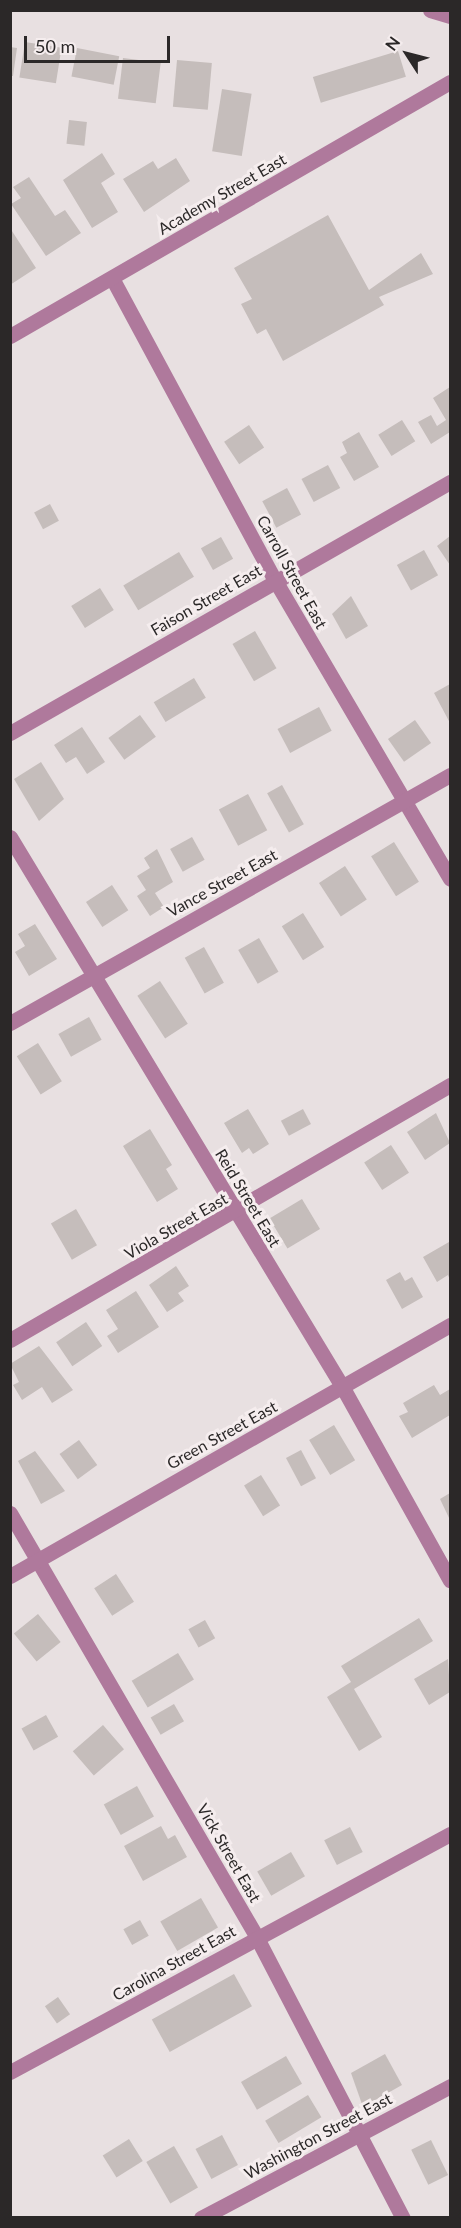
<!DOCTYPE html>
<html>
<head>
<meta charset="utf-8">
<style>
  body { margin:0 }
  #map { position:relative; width:461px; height:2228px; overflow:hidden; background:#e8e0e1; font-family:Lato,sans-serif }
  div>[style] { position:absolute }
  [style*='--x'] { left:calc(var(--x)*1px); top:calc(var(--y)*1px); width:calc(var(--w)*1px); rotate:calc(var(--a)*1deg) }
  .building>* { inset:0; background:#c5bdbb; transform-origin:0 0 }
  .minor>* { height:15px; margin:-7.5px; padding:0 7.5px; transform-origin:7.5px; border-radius:7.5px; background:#af799c }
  span { translate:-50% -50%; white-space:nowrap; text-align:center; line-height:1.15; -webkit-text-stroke:6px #f5edee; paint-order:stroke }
  .street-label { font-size:16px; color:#2b2828 }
  .frame { position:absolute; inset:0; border:12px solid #2b2828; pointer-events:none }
  .north { position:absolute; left:377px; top:24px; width:60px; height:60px; -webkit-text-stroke:4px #f5edee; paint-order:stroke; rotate:306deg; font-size:16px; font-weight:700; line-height:24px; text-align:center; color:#2b2828 }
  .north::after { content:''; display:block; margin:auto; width:21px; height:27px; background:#2b2828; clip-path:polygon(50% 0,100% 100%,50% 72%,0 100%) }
  .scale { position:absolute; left:24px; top:36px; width:146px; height:27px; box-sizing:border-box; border:3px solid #2b2828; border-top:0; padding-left:8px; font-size:18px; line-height:21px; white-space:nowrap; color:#2b2828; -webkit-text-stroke:4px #f5edee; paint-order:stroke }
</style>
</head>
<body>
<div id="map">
  <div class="building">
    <div style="left:25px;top:42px;width:37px;height:36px;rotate:9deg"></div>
    <div style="clip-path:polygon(10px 47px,17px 48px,13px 76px,10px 76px)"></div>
    <div style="left:77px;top:48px;width:43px;height:29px;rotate:11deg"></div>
    <div style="left:398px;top:51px;width:27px;height:89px;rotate:73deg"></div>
    <div style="left:123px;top:58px;width:38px;height:41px;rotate:7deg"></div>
    <div style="left:177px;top:60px;width:35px;height:47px;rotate:5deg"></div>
    <div style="left:222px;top:89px;width:30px;height:63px;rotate:9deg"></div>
    <div style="left:69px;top:120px;width:18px;height:24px;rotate:6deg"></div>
    <div style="clip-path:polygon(102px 153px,115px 174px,101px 183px,118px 212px,92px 228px,63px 180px)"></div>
    <div style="clip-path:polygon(176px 158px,190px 181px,144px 212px,123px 179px,153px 161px,158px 169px)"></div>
    <div style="clip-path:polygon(29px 177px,55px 216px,65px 210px,81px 233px,46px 256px,11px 204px,21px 198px,13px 187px)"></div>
    <div style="clip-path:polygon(328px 215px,369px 290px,421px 253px,433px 274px,379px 297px,384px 305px,283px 361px,266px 329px,257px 334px,241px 304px,252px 299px,234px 268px)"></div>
    <div style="clip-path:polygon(10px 228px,36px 268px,10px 285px)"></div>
    <div style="clip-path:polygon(450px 387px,450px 432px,431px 444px,418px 422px,431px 415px,437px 426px,446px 420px,433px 398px)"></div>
    <div style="left:402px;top:420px;width:25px;height:28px;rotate:58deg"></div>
    <div style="left:249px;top:425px;width:27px;height:30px;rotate:56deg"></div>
    <div style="clip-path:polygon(359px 432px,379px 467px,354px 481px,340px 457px,347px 453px,342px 442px)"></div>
    <div style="left:328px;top:465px;width:26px;height:30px;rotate:62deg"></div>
    <div style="left:287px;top:488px;width:30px;height:28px;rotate:62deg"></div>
    <div style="left:50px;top:504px;width:19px;height:18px;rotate:62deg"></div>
    <div style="clip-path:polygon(450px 536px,450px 565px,437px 546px)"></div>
    <div style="left:221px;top:537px;width:25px;height:23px;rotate:61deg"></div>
    <div style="left:424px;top:550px;width:29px;height:31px;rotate:61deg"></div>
    <div style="left:179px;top:552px;width:29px;height:65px;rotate:59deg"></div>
    <div style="left:100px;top:588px;width:26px;height:34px;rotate:58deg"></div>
    <div style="clip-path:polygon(351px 596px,368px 626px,346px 639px,332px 614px)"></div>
    <div style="left:255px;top:631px;width:43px;height:26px;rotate:60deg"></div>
    <div style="left:194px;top:678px;width:23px;height:47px;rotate:59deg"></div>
    <div style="clip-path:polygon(450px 684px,450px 723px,434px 693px)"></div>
    <div style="left:319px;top:707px;width:27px;height:47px;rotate:62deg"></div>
    <div style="left:140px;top:715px;width:27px;height:39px;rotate:54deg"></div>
    <div style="left:415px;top:720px;width:28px;height:33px;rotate:55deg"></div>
    <div style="clip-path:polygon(82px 727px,105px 762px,87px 774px,76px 757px,66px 763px,54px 745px)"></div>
    <div style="clip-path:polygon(41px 762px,64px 799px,39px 821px,14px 779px)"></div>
    <div style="left:282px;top:785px;width:45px;height:17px;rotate:61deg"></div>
    <div style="left:248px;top:794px;width:41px;height:33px;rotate:62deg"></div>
    <div style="left:192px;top:837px;width:26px;height:25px;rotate:61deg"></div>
    <div style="left:394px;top:842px;width:47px;height:27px;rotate:58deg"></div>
    <div style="clip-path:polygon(157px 849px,173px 882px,155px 893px,164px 907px,150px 916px,137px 896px,146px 890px,137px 876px,150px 868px,144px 858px)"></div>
    <div style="left:345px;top:866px;width:40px;height:31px;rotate:57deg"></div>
    <div style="left:112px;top:885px;width:30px;height:31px;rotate:57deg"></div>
    <div style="left:303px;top:913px;width:40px;height:25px;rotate:58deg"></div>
    <div style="clip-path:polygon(35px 924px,57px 959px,29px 976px,15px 952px,25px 946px,18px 934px)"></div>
    <div style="left:259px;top:938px;width:39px;height:24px;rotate:60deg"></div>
    <div style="left:204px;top:947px;width:41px;height:22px;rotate:61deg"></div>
    <div style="left:160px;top:981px;width:51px;height:27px;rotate:57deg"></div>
    <div style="left:89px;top:1017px;width:26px;height:35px;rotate:61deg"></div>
    <div style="left:38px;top:1043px;width:45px;height:25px;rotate:58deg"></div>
    <div style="clip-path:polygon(248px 1109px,269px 1144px,253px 1154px,249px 1148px,242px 1153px,224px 1123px)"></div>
    <div style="left:303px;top:1109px;width:17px;height:25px;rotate:62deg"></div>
    <div style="clip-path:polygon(436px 1113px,450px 1143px,425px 1160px,407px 1132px)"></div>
    <div style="clip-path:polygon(150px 1129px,172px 1165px,166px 1169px,178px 1189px,157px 1202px,123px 1146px)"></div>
    <div style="left:391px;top:1145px;width:33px;height:32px;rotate:57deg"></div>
    <div style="left:302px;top:1199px;width:35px;height:38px;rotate:59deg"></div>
    <div style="left:76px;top:1209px;width:42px;height:29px;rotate:60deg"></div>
    <div style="clip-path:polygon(449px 1242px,450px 1280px,448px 1275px,437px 1282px,423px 1257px)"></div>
    <div style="clip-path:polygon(176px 1266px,189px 1286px,178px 1293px,184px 1301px,167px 1312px,149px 1285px)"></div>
    <div style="clip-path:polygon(400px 1272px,405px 1281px,412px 1277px,423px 1297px,402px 1309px,386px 1280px)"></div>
    <div style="clip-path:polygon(136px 1291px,159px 1327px,118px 1353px,107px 1336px,118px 1329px,106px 1310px)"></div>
    <div style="left:86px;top:1322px;width:29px;height:36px;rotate:56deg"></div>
    <div style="clip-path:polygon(39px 1346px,73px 1390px,52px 1403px,42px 1387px,22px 1400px,13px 1385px,19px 1382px,10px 1364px)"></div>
    <div style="clip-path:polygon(434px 1385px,440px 1395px,450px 1389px,450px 1415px,412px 1438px,399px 1416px,408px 1412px,403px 1403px)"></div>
    <div style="left:334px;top:1425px;width:41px;height:29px;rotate:59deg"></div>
    <div style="left:79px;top:1440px;width:31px;height:24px;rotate:54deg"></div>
    <div style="left:301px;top:1450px;width:32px;height:17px;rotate:62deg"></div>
    <div style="clip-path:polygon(35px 1451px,65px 1491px,41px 1504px,18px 1461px)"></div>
    <div style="left:261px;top:1475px;width:36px;height:20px;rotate:58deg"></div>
    <div style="clip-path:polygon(450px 1493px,450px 1520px,440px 1499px)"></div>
    <div style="left:116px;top:1574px;width:33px;height:26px;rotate:57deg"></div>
    <div style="left:38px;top:1614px;width:36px;height:31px;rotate:51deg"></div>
    <div style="clip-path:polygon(419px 1618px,433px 1641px,354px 1689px,382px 1737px,359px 1751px,327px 1697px,351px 1682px,341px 1666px)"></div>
    <div style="left:205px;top:1620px;width:21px;height:19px;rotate:61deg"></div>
    <div style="left:178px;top:1653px;width:31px;height:54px;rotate:59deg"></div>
    <div style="clip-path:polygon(448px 1659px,450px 1692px,429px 1705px,414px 1679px)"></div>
    <div style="left:174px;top:1704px;width:20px;height:27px;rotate:60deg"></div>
    <div style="left:46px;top:1715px;width:25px;height:28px;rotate:61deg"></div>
    <div style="left:103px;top:1725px;width:32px;height:40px;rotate:49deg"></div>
    <div style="left:137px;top:1786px;width:35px;height:38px;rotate:61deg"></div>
    <div style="clip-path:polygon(161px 1826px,168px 1839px,175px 1835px,187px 1857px,143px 1881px,124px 1846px)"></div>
    <div style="left:350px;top:1827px;width:28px;height:29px;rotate:63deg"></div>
    <div style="left:291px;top:1852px;width:28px;height:39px;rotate:60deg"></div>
    <div style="left:201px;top:1898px;width:34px;height:47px;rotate:60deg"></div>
    <div style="left:140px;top:1920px;width:18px;height:19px;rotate:61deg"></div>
    <div style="left:234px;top:1974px;width:37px;height:94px;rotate:61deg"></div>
    <div style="left:58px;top:1997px;width:21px;height:16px;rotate:55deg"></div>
    <div style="clip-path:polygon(385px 2054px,402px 2085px,363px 2107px,351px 2073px)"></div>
    <div style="left:286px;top:2056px;width:32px;height:52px;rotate:60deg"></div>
    <div style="left:308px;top:2095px;width:26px;height:50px;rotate:59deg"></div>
    <div style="left:222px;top:2135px;width:34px;height:30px;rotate:62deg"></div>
    <div style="left:129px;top:2139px;width:26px;height:31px;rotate:58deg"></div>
    <div style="left:431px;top:2140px;width:39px;height:22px;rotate:64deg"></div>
    <div style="left:174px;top:2146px;width:48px;height:32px;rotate:60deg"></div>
  </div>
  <div class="minor">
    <div style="--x:430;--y:10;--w:21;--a:17"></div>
    <div style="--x:112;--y:278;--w:345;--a:61.7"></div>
    <div style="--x:276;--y:582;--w:344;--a:59.6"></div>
    <div style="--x:10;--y:336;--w:508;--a:-30"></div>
    <div style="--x:10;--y:733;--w:507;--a:-29.7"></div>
    <div style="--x:10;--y:837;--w:644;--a:58.85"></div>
    <div style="--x:343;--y:1388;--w:220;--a:60.9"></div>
    <div style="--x:10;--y:1023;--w:505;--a:-29.41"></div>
    <div style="--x:10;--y:1340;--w:509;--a:-30.09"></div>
    <div style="--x:10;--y:1513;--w:492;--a:59.8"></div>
    <div style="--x:257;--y:1938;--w:316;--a:62.5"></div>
    <div style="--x:10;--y:1576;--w:507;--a:-29.7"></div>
    <div style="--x:10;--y:2072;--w:500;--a:-28.41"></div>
    <div style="--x:201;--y:2218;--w:282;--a:-27.9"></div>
  </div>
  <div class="street-label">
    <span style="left:222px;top:194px;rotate:-30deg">Academy Street East</span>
    <span style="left:292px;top:572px;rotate:61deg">Carroll Street East</span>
    <span style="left:206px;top:600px;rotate:-30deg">Faison Street East</span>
    <span style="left:222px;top:883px;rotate:-29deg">Vance Street East</span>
    <span style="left:248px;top:1198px;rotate:59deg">Reid Street East</span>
    <span style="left:176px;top:1226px;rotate:-30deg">Viola Street East</span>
    <span style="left:222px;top:1435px;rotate:-29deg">Green Street East</span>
    <span style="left:229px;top:1853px;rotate:60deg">Vick Street East</span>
    <span style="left:174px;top:1963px;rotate:-29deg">Carolina Street East</span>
    <span style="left:318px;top:2136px;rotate:-28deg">Washington Street East</span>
  </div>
  <div class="frame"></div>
  <div class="north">N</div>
  <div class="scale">50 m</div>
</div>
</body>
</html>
